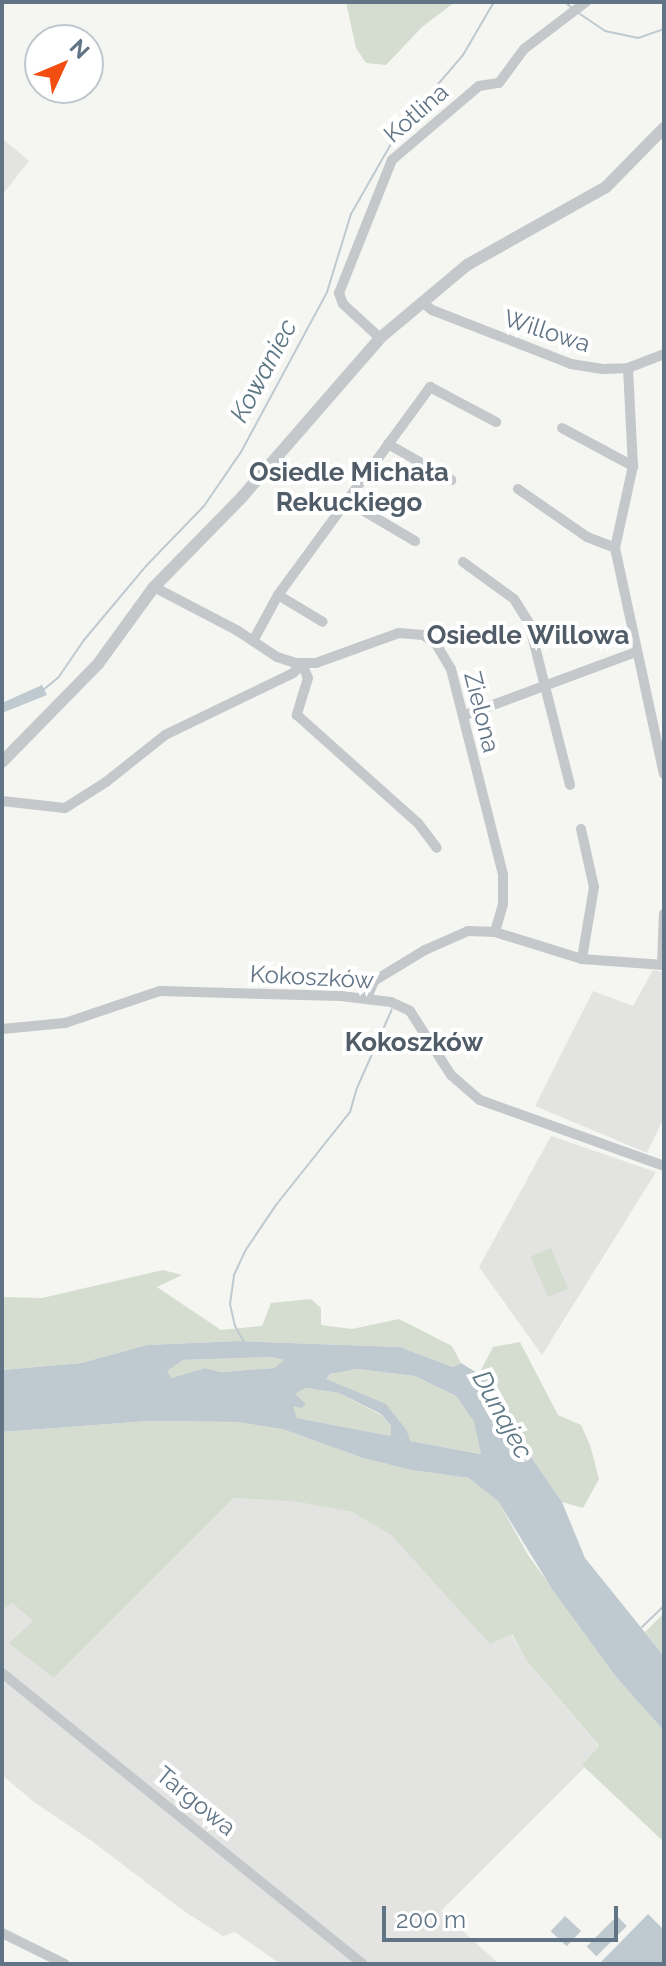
<!DOCTYPE html>
<html>
<head>
<meta charset="utf-8">
<style>
  body { margin:0 }
  #map { position:relative; width:666px; height:1966px; overflow:hidden; background:#f5f5f1; font-family:Raleway,sans-serif }
  div>[style] { position:absolute }
  [style*='--x'] { left:calc(var(--x)*1px); top:calc(var(--y)*1px); width:calc(var(--w)*1px); rotate:calc(var(--a)*1deg) }
  .built>* { inset:0; background:#e3e4e2 }
  .green>* { inset:0; background:#d5ddd1; transform-origin:0 0 }
  .water>* { inset:0; background:#bfcad0; transform-origin:0 0 }
  .stream>* { height:2px; margin:-1px; padding:0 1px; transform-origin:1px; border-radius:1px; background:#bfcad0 }
  .minor>* { height:10px; margin:-5px; padding:0 5px; transform-origin:5px; border-radius:5px; background:#c4c8cb }
  .tertiary>* { height:12px; margin:-6px; padding:0 6px; transform-origin:6px; border-radius:6px; background:#c4c8cb }
  span { translate:-50% -50%; white-space:nowrap; text-align:center; line-height:1.15; -webkit-text-stroke:8px #fff; paint-order:stroke }
  .street-label { font-size:24px; color:#617485 }
  .water-label { font-size:26px; color:#5c7783; font-style:italic }
  .neighbourhood-label { font-size:26px; color:#505d69; font-weight:700 }
  .frame { position:absolute; inset:0; border:4px solid #617485; pointer-events:none }
  .north { position:absolute; left:24px; top:24px; width:80px; height:80px; box-sizing:border-box; background:#fff; border:2px solid #c0c7ce; border-radius:50%; rotate:46deg; font-size:22px; font-weight:700; line-height:32px; text-align:center; color:#617485 }
  .north::after { content:''; display:block; margin:auto; width:28px; height:36px; background:#f44d12; clip-path:polygon(50% 0,100% 100%,50% 72%,0 100%) }
  .scale { position:absolute; left:382px; top:1906px; width:236px; height:36px; box-sizing:border-box; border:4px solid #617485; border-top:0; padding-left:10px; font-size:24px; line-height:28px; white-space:nowrap; color:#617485; -webkit-text-stroke:6px #fff; paint-order:stroke }
</style>
</head>
<body>
<div id="map">
  <div class="built">
    <div style="clip-path:polygon(2px 138px,29px 161px,2px 195px)"></div>
    <div style="clip-path:polygon(653px 970px,664px 972px,664px 1117px,647px 1153px,535px 1106px,593px 991px,633px 1006px)"></div>
    <div style="clip-path:polygon(551px 1136px,656px 1172px,542px 1355px,479px 1267px)"></div>
    <div style="clip-path:polygon(234px 1498px,297px 1502px,352px 1512px,391px 1535px,440px 1588px,511px 1634px,526px 1660px,599px 1747px,583px 1764px,585px 1767px,441px 1911px,499px 1964px,280px 1964px,235px 1932px,223px 1936px,184px 1911px,93px 1842px,34px 1802px,2px 1775px,2px 1611px,12px 1603px,34px 1622px,54px 1678px)"></div>
  </div>
  <div class="green">
    <div style="clip-path:polygon(346px 2px,455px 2px,422px 27px,386px 65px,366px 63px,356px 48px)"></div>
    <div style="left:551px;top:1248px;width:44px;height:22px;rotate:67deg"></div>
    <div style="clip-path:polygon(163px 1270px,182px 1275px,157px 1287px,221px 1330px,262px 1326px,271px 1303px,311px 1299px,321px 1308px,321px 1325px,352px 1329px,399px 1319px,452px 1346px,461px 1363px,453px 1367px,400px 1347px,237px 1341px,147px 1345px,81px 1363px,2px 1370px,2px 1297px,42px 1298px)"></div>
    <div style="clip-path:polygon(520px 1342px,558px 1415px,581px 1425px,590px 1445px,599px 1479px,583px 1508px,562px 1502px,507px 1422px,479px 1374px,493px 1347px)"></div>
    <div style="clip-path:polygon(272px 1357px,285px 1360px,274px 1368px,221px 1372px,205px 1368px,171px 1378px,166px 1371px,183px 1360px)"></div>
    <div style="clip-path:polygon(357px 1369px,415px 1376px,456px 1396px,474px 1422px,482px 1454px,409px 1441px,407px 1431px,326px 1379px,330px 1374px)"></div>
    <div style="clip-path:polygon(306px 1388px,339px 1393px,381px 1415px,391px 1426px,391px 1436px,297px 1418px,292px 1405px,295px 1394px)"></div>
    <div style="clip-path:polygon(149px 1421px,237px 1422px,282px 1429px,363px 1458px,411px 1470px,469px 1478px,484px 1487px,498px 1501px,528px 1555px,616px 1677px,664px 1731px,664px 1842px,582px 1765px,599px 1746px,526px 1660px,512px 1634px,490px 1644px,391px 1535px,352px 1512px,297px 1502px,234px 1498px,54px 1678px,9px 1643px,33px 1621px,12px 1603px,2px 1611px,2px 1432px)"></div>
    <div style="clip-path:polygon(664px 1613px,664px 1656px,645px 1632px)"></div>
  </div>
  <div class="water">
    <div style="clip-path:polygon(42px 685px,47px 695px,2px 713px,2px 703px)"></div>
    <div style="clip-path:polygon(evenodd,237px 1341px,400px 1347px,453px 1367px,461px 1363px,479px 1374px,507px 1422px,562px 1502px,585px 1558px,664px 1656px,664px 1731px,616px 1677px,552px 1589px,498px 1501px,469px 1478px,411px 1470px,363px 1458px,282px 1429px,237px 1422px,149px 1421px,2px 1432px,2px 1370px,81px 1363px,147px 1345px,237px 1341px,272px 1357px,284px 1360px,274px 1368px,221px 1372px,205px 1368px,171px 1378px,167px 1371px,183px 1360px,272px 1357px,237px 1341px,357px 1369px,415px 1376px,456px 1396px,474px 1422px,481px 1454px,410px 1441px,407px 1431px,386px 1404px,326px 1379px,330px 1374px,357px 1369px,237px 1341px,306px 1388px,339px 1393px,381px 1414px,391px 1426px,391px 1436px,297px 1418px,293px 1406px,302px 1408px,306px 1404px,295px 1394px,306px 1388px)"></div>
    <div style="clip-path:polygon(648px 1914px,664px 1930px,664px 1964px,599px 1964px)"></div>
    <div style="left:565px;top:1916px;width:22px;height:21px;rotate:43deg"></div>
    <div style="left:617px;top:1916px;width:14px;height:43px;rotate:45deg"></div>
  </div>
  <div class="stream">
    <div style="--x:565;--y:2;--w:9;--a:41"></div>
    <div style="--x:577;--y:12;--w:34;--a:34"></div>
    <div style="--x:605;--y:31;--w:34;--a:12"></div>
    <div style="--x:638;--y:38;--w:28;--a:-19"></div>
    <div style="--x:43;--y:690;--w:19;--a:-39"></div>
    <div style="--x:58;--y:678;--w:46;--a:-55.6"></div>
    <div style="--x:84;--y:640;--w:97;--a:-50"></div>
    <div style="--x:146;--y:566;--w:83;--a:-46"></div>
    <div style="--x:204;--y:506;--w:65;--a:-55.6"></div>
    <div style="--x:241;--y:452;--w:182;--a:-61.7"></div>
    <div style="--x:327;--y:292;--w:82;--a:-72.9"></div>
    <div style="--x:351;--y:214;--w:97;--a:-60.3"></div>
    <div style="--x:399;--y:130;--w:99;--a:-49.5"></div>
    <div style="--x:463;--y:55;--w:61;--a:-59.7"></div>
    <div style="--x:244;--y:1342;--w:18;--a:-119"></div>
    <div style="--x:235;--y:1326;--w:23;--a:-103"></div>
    <div style="--x:230;--y:1304;--w:29;--a:-82"></div>
    <div style="--x:234;--y:1275;--w:26;--a:-65"></div>
    <div style="--x:245;--y:1251;--w:55;--a:-56"></div>
    <div style="--x:276;--y:1205;--w:119;--a:-51.5"></div>
    <div style="--x:350;--y:1112;--w:25;--a:-74"></div>
    <div style="--x:357;--y:1088;--w:86;--a:-66.1"></div>
    <div style="--x:642;--y:1627;--w:30;--a:-44"></div>
  </div>
  <div class="minor">
    <div style="--x:422;--y:302;--w:13;--a:39"></div>
    <div style="--x:432;--y:310;--w:149;--a:21.2"></div>
    <div style="--x:571;--y:364;--w:32;--a:9"></div>
    <div style="--x:603;--y:369;--w:25;--a:-2"></div>
    <div style="--x:628;--y:368;--w:39;--a:-21"></div>
    <div style="--x:380;--y:338;--w:50;--a:-137.4"></div>
    <div style="--x:343;--y:304;--w:12;--a:-110"></div>
    <div style="--x:339;--y:293;--w:143;--a:-68.3"></div>
    <div style="--x:392;--y:160;--w:114;--a:-40.4"></div>
    <div style="--x:479;--y:86;--w:20;--a:-9"></div>
    <div style="--x:499;--y:83;--w:42;--a:-53.7"></div>
    <div style="--x:524;--y:49;--w:78;--a:-37.2"></div>
    <div style="--x:628;--y:368;--w:98;--a:87.1"></div>
    <div style="--x:633;--y:466;--w:84;--a:102.4"></div>
    <div style="--x:615;--y:548;--w:231;--a:77.8"></div>
    <div style="--x:562;--y:428;--w:81;--a:28.2"></div>
    <div style="--x:388;--y:444;--w:73;--a:29.7"></div>
    <div style="--x:518;--y:489;--w:84;--a:34.8"></div>
    <div style="--x:587;--y:537;--w:30;--a:21"></div>
    <div style="--x:347;--y:501;--w:79;--a:30.5"></div>
    <div style="--x:463;--y:562;--w:63;--a:36"></div>
    <div style="--x:514;--y:599;--w:28;--a:58"></div>
    <div style="--x:529;--y:623;--w:167;--a:75.8"></div>
    <div style="--x:154;--y:587;--w:95;--a:27.6"></div>
    <div style="--x:238;--y:631;--w:47;--a:33.7"></div>
    <div style="--x:277;--y:657;--w:19;--a:18"></div>
    <div style="--x:295;--y:663;--w:21;--a:0"></div>
    <div style="--x:316;--y:663;--w:88;--a:-19.9"></div>
    <div style="--x:399;--y:633;--w:24;--a:5"></div>
    <div style="--x:423;--y:635;--w:16;--a:35"></div>
    <div style="--x:436;--y:644;--w:29;--a:59"></div>
    <div style="--x:451;--y:669;--w:212;--a:75.8"></div>
    <div style="--x:503;--y:875;--w:29;--a:90"></div>
    <div style="--x:503;--y:904;--w:29;--a:106"></div>
    <div style="--x:278;--y:595;--w:52;--a:31"></div>
    <div style="--x:253;--y:641;--w:52;--a:-61.5"></div>
    <div style="--x:278;--y:595;--w:258;--a:-53.8"></div>
    <div style="--x:430;--y:387;--w:75;--a:27.9"></div>
    <div style="--x:302;--y:664;--w:15;--a:67"></div>
    <div style="--x:308;--y:678;--w:39;--a:107"></div>
    <div style="--x:297;--y:715;--w:162;--a:41.8"></div>
    <div style="--x:418;--y:823;--w:31;--a:53"></div>
    <div style="--x:463;--y:716;--w:184;--a:-20.3"></div>
    <div style="--x:2;--y:801;--w:63;--a:6.3"></div>
    <div style="--x:65;--y:808;--w:49;--a:-32.4"></div>
    <div style="--x:106;--y:782;--w:75;--a:-38.5"></div>
    <div style="--x:165;--y:735;--w:142;--a:-25.8"></div>
    <div style="--x:293;--y:673;--w:13;--a:-45"></div>
    <div style="--x:581;--y:829;--w:59;--a:77.4"></div>
    <div style="--x:594;--y:887;--w:73;--a:99.5"></div>
    <div style="--x:662;--y:965;--w:51;--a:-87.8"></div>
    <div style="--x:367;--y:998;--w:18;--a:-68"></div>
    <div style="--x:374;--y:981;--w:60;--a:-31.3"></div>
    <div style="--x:425;--y:950;--w:47;--a:-23.8"></div>
    <div style="--x:468;--y:931;--w:27;--a:2"></div>
    <div style="--x:495;--y:932;--w:91;--a:17.2"></div>
    <div style="--x:582;--y:959;--w:82;--a:4.2"></div>
    <div style="--x:2;--y:1029;--w:63;--a:-5.4"></div>
    <div style="--x:65;--y:1023;--w:100;--a:-18.6"></div>
    <div style="--x:160;--y:991;--w:181;--a:1.6"></div>
    <div style="--x:341;--y:996;--w:50;--a:6.8"></div>
    <div style="--x:391;--y:1002;--w:21;--a:25"></div>
    <div style="--x:410;--y:1011;--w:76;--a:57.4"></div>
    <div style="--x:451;--y:1075;--w:38;--a:41"></div>
    <div style="--x:480;--y:1100;--w:195;--a:19.7"></div>
    <div style="--x:2;--y:1673;--w:463;--a:38.9"></div>
    <div style="--x:2;--y:1933;--w:70;--a:26.2"></div>
  </div>
  <div class="tertiary">
    <div style="--x:2;--y:762;--w:137;--a:-45.6"></div>
    <div style="--x:98;--y:664;--w:95;--a:-54"></div>
    <div style="--x:154;--y:587;--w:126;--a:-45.6"></div>
    <div style="--x:242;--y:497;--w:211;--a:-49"></div>
    <div style="--x:380;--y:338;--w:114;--a:-40"></div>
    <div style="--x:467;--y:265;--w:159;--a:-29.3"></div>
    <div style="--x:606;--y:187;--w:83;--a:-45.5"></div>
  </div>
  <div class="street-label">
    <span style="left:416px;top:113px;rotate:-41deg">Kotlina</span>
    <span style="left:547px;top:331px;rotate:18deg">Willowa</span>
    <span style="left:482px;top:712px;rotate:76deg">Zielona</span>
    <span style="left:312px;top:977px;rotate:3deg">Kokoszków</span>
    <span style="left:196px;top:1801px;rotate:39deg">Targowa</span>
  </div>
  <div class="water-label">
    <span style="left:264px;top:371px;rotate:-62deg">Kowaniec</span>
    <span style="left:502px;top:1415px;rotate:61deg">Dunajec</span>
  </div>
  <div class="neighbourhood-label">
    <span style="left:349px;top:488px">Osiedle Michała<br>Rekuckiego</span>
    <span style="left:528px;top:636px">Osiedle Willowa</span>
    <span style="left:414px;top:1043px">Kokoszków</span>
  </div>
  <div class="frame"></div>
  <div class="north">N</div>
  <div class="scale">200 m</div>
</div>
</body>
</html>
